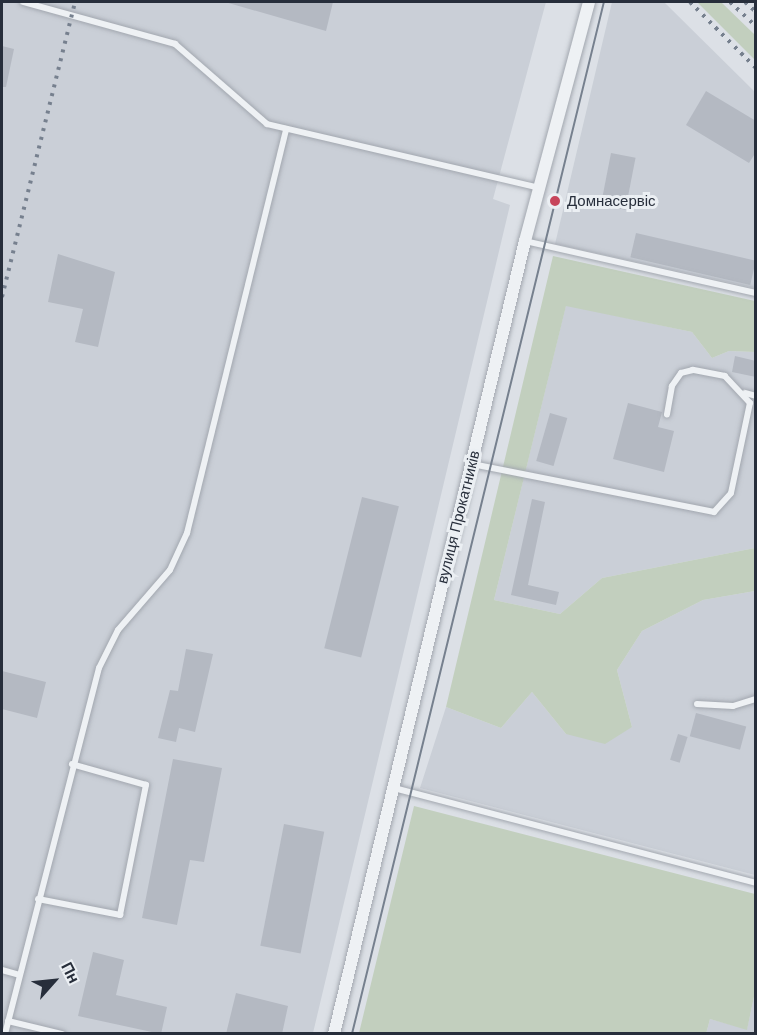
<!DOCTYPE html>
<html>
<head>
<meta charset="utf-8">
<style>
  body { margin:0 }
  #map { position:relative; width:757px; height:1035px; overflow:hidden; background:#dce0e6; font-family:Helvetica,sans-serif }
  div>[style] { position:absolute }
  [style*='--x'] { left:calc(var(--x)*1px); top:calc(var(--y)*1px); width:calc(var(--w)*1px); rotate:calc(var(--a)*1deg) }
  .built>* { inset:0; background:#cacfd7 }
  .green>* { inset:0; background:#c2cfbe }
  .building>* { inset:0; background:#b4b9c2; transform-origin:0 0 }
  .roads { filter:drop-shadow(0 0 2px #a2a7af) drop-shadow(0 0 2px #a2a7af) }
  .lane>* { height:6px; margin:-3px; padding:0 3px; transform-origin:3px; border-radius:3px; background:#eef1f4 }
  .street>* { height:12px; margin:-6px; padding:0 6px; transform-origin:6px; border-radius:6px; background:#eef1f4 }
  .tram>* { height:1.5px; margin:-0.75px; padding:0 0.75px; transform-origin:0.75px; border-radius:0.75px; background:#76808e }
  .rail>* { height:4px; margin-top:-2px; transform-origin:0; background:repeating-linear-gradient(90deg,#76808e 0 3px,transparent 0 9px) }
  .dots>* { width:16px; height:16px; translate:-50% -50%; box-sizing:border-box; border:3px solid #ebeff3; border-radius:50% }
  span { translate:-50% -50%; white-space:nowrap; text-align:center; line-height:1.15; -webkit-text-stroke:6px #ebeff3; paint-order:stroke }
  .poi-label { font-size:15px; color:#272e3b }
  .left { translate:0 -50%; text-align:left }
  .street-label { font-size:15px; color:#272e3b }
  .frame { position:absolute; inset:0; border:3px solid #272e3b; pointer-events:none }
  .north { position:absolute; left:24px; top:951px; width:60px; height:60px; -webkit-text-stroke:4px #ebeff3; paint-order:stroke; rotate:63deg; font-size:16px; font-weight:700; line-height:24px; text-align:center; color:#272e3b }
  .north::after { content:''; display:block; margin:auto; width:21px; height:27px; background:#272e3b; clip-path:polygon(50% 0,100% 100%,50% 72%,0 100%) }
</style>
</head>
<body>
<div id="map">
  <div class="built">
    <div style="clip-path:polygon(2px 2px,546px 2px,493px 199px,510px 205px,313px 1033px,2px 1034px)"></div>
    <div style="clip-path:polygon(612px 2px,664px 2px,755px 92px,755px 288px,555px 244px)"></div>
    <div style="clip-path:polygon(566px 305px,692px 332px,712px 358px,729px 351px,755px 352px,755px 548px,602px 578px,560px 614px,494px 600px)"></div>
    <div style="clip-path:polygon(755px 591px,755px 875px,420px 788px,446px 707px,501px 728px,532px 692px,566px 734px,632px 727px,617px 670px,642px 631px,703px 600px)"></div>
    <div style="clip-path:polygon(755px 992px,755px 1033px,706px 1034px,710px 1019px,747px 1029px)"></div>
  </div>
  <div class="green">
    <div style="clip-path:polygon(697px 2px,721px 2px,755px 35px,755px 60px)"></div>
    <div style="clip-path:polygon(553px 256px,755px 301px,755px 352px,729px 351px,712px 358px,692px 332px,566px 306px,494px 600px,560px 614px,602px 578px,755px 548px,755px 591px,703px 600px,642px 631px,617px 670px,632px 727px,605px 744px,566px 734px,532px 692px,501px 728px,446px 707px)"></div>
    <div style="clip-path:polygon(414px 806px,755px 894px,755px 992px,747px 1030px,710px 1019px,706px 1034px,359px 1033px)"></div>
  </div>
  <div class="building">
    <div style="clip-path:polygon(225px 2px,333px 2px,326px 31px)"></div>
    <div style="clip-path:polygon(2px 46px,14px 49px,6px 87px,2px 87px)"></div>
    <div style="clip-path:polygon(706px 91px,756px 121px,756px 152px,749px 163px,686px 125px)"></div>
    <div style="left:611px;top:153px;width:25px;height:53px;rotate:11deg"></div>
    <div style="left:636px;top:233px;width:123px;height:25px;rotate:13deg"></div>
    <div style="clip-path:polygon(58px 254px,115px 272px,98px 347px,75px 342px,83px 309px,48px 302px)"></div>
    <div style="clip-path:polygon(735px 356px,756px 361px,756px 377px,732px 372px)"></div>
    <div style="clip-path:polygon(628px 403px,662px 412px,658px 427px,674px 431px,664px 472px,613px 459px)"></div>
    <div style="left:550px;top:413px;width:18px;height:50px;rotate:16deg"></div>
    <div style="left:362px;top:497px;width:38px;height:156px;rotate:14deg"></div>
    <div style="clip-path:polygon(532px 499px,545px 502px,528px 585px,559px 592px,556px 605px,511px 595px)"></div>
    <div style="clip-path:polygon(186px 649px,213px 654px,195px 732px,179px 728px,176px 742px,158px 738px,170px 690px,178px 691px)"></div>
    <div style="clip-path:polygon(2px 671px,46px 682px,37px 718px,2px 709px)"></div>
    <div style="left:696px;top:713px;width:52px;height:24px;rotate:15deg"></div>
    <div style="left:678px;top:734px;width:10px;height:27px;rotate:17deg"></div>
    <div style="clip-path:polygon(173px 759px,222px 768px,204px 862px,190px 860px,177px 925px,142px 918px)"></div>
    <div style="left:284px;top:824px;width:41px;height:124px;rotate:11deg"></div>
    <div style="clip-path:polygon(93px 952px,124px 960px,116px 995px,167px 1007px,161px 1034px,78px 1016px)"></div>
    <div style="clip-path:polygon(236px 993px,288px 1006px,282px 1034px,226px 1034px)"></div>
  </div>
  <div class="roads">
    <div class="lane">
      <div style="--x:23;--y:2;--w:158;--a:15.4"></div>
      <div style="--x:175;--y:44;--w:122;--a:41"></div>
      <div style="--x:267;--y:124;--w:279;--a:13.2"></div>
      <div style="--x:525;--y:241;--w:237;--a:12.7"></div>
      <div style="--x:745;--y:393;--w:11;--a:15"></div>
      <div style="--x:472;--y:464;--w:247;--a:11.2"></div>
      <div style="--x:714;--y:512;--w:25;--a:-48"></div>
      <div style="--x:731;--y:493;--w:92;--a:-78.1"></div>
      <div style="--x:750;--y:403;--w:37;--a:-133"></div>
      <div style="--x:725;--y:376;--w:33;--a:-169"></div>
      <div style="--x:693;--y:370;--w:12;--a:166"></div>
      <div style="--x:681;--y:373;--w:16;--a:125"></div>
      <div style="--x:672;--y:386;--w:29;--a:100"></div>
      <div style="--x:697;--y:704;--w:36;--a:3"></div>
      <div style="--x:733;--y:706;--w:24;--a:-17"></div>
      <div style="--x:394;--y:788;--w:374;--a:14.7"></div>
      <div style="--x:38;--y:899;--w:84;--a:11"></div>
      <div style="--x:120;--y:915;--w:133;--a:-78.7"></div>
      <div style="--x:146;--y:785;--w:77;--a:-164.2"></div>
      <div style="--x:2;--y:970;--w:18;--a:16"></div>
      <div style="--x:8;--y:1021;--w:56;--a:13.5"></div>
      <div style="--x:5;--y:1034;--w:378;--a:-75.6"></div>
      <div style="--x:99;--y:668;--w:42;--a:-63.4"></div>
      <div style="--x:118;--y:630;--w:79;--a:-49.1"></div>
      <div style="--x:170;--y:570;--w:41;--a:-65.3"></div>
      <div style="--x:187;--y:533;--w:416;--a:-76.2"></div>
    </div>
    <div class="street">
      <div style="--x:334;--y:1034;--w:816;--a:-76.46"></div>
      <div style="--x:525;--y:241;--w:247;--a:-75"></div>
    </div>
  </div>
  <div class="tram">
    <div style="--x:352;--y:1034;--w:1062;--a:-76.28"></div>
  </div>
  <div class="rail">
    <div style="--x:690;--y:2;--w:93;--a:45"></div>
    <div style="--x:730;--y:2;--w:35;--a:43"></div>
    <div style="--x:745;--y:2;--w:15;--a:42"></div>
    <div style="--x:2;--y:297;--w:304;--a:-76.1"></div>
  </div>
  <div class="dots">
    <div style="left:555px;top:201px;background:#c7455b"></div>
  </div>
  <div class="poi-label">
    <span class="left" style="left:567px;top:201px">Домнасервіс</span>
  </div>
  <div class="street-label">
    <span style="left:458px;top:517px;rotate:-76deg">вулиця Прокатників</span>
  </div>
  <div class="frame"></div>
  <div class="north">Пн</div>
</div>
</body>
</html>
